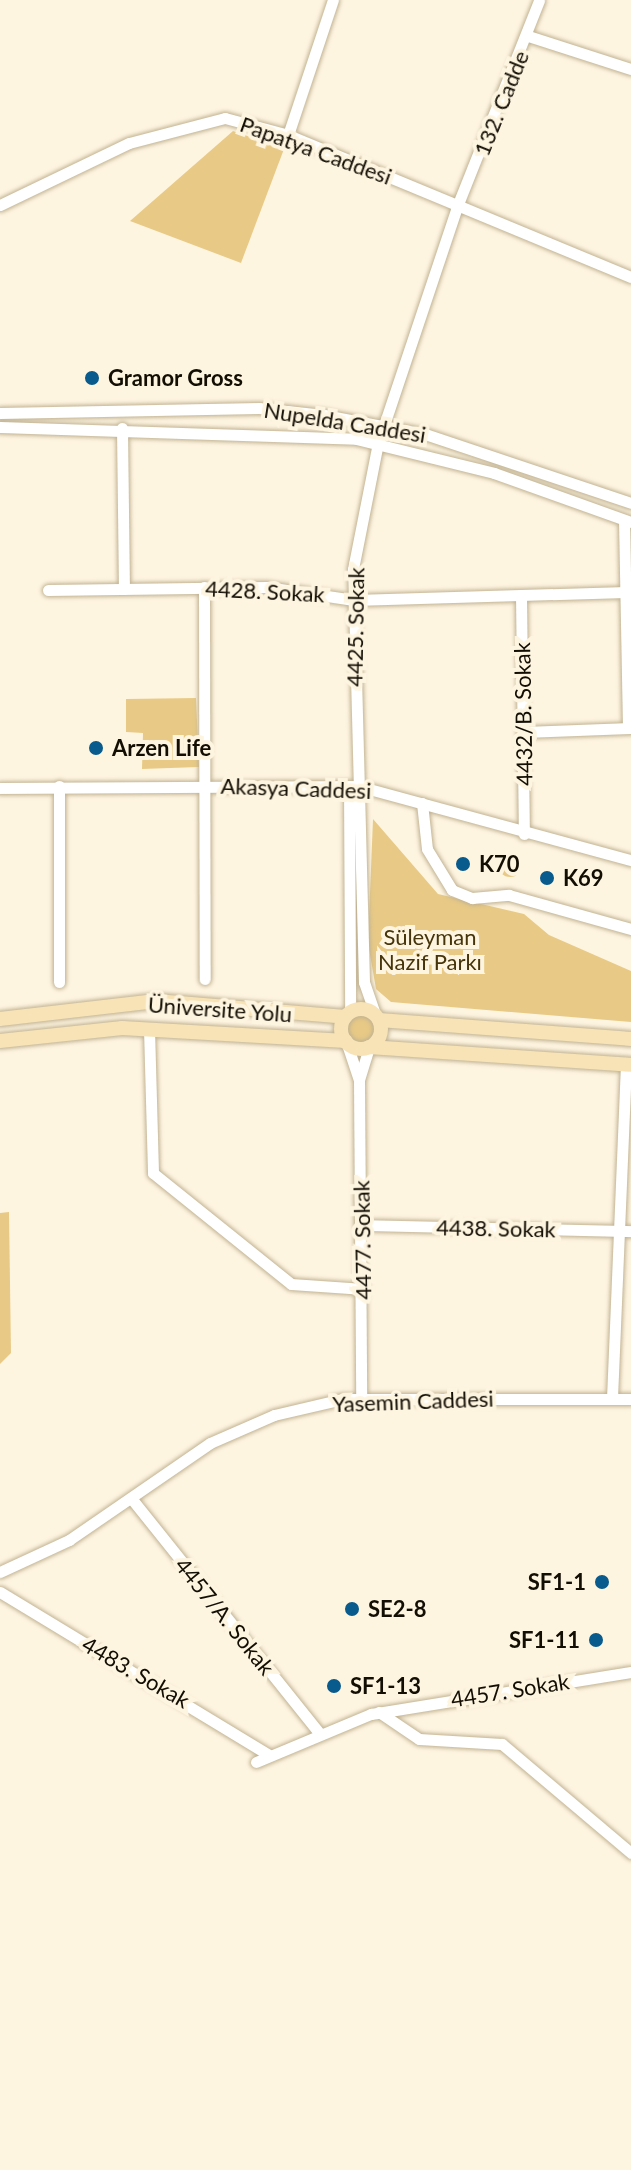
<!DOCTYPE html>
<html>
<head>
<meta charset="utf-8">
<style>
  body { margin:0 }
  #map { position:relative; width:631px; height:2170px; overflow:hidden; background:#fef5e1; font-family:Lato,sans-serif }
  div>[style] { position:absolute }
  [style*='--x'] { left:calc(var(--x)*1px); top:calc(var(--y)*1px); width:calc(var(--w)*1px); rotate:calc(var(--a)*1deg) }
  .green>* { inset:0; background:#e8ca86 }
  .round { border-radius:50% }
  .roads { filter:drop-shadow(0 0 2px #c1b292) drop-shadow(0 0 2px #c1b292) }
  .minor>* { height:11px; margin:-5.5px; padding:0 5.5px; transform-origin:5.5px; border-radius:5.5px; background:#fff }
  .major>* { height:14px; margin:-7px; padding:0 7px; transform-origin:7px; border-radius:7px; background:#f7e3b6 }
  .major>.ring { margin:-7px; padding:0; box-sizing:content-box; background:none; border:14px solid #f7e3b6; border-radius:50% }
  .dots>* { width:22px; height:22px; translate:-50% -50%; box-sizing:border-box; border:4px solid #fef5e1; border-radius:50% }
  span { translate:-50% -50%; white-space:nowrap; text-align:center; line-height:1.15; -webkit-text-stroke:8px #fef5e1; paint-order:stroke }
  .street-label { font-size:22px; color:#130e04 }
  .poi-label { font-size:22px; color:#130e04; font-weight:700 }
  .left { translate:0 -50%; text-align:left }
  .right { translate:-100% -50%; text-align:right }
  .park-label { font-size:22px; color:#46350a }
</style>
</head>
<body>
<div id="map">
  <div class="green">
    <div style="clip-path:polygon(233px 131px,284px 149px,241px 263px,130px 221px)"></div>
    <div style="clip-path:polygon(196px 698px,199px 767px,142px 769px,143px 733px,126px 732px,126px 699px)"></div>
    <div style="clip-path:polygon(373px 819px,438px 894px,524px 914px,549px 935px,631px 971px,631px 1022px,391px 1002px,376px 989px,368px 943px)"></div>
    <div class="round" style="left:498px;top:853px;width:24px;height:24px"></div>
    <div class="round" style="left:346px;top:1015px;width:30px;height:30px"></div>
    <div style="clip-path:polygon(9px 1212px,11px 1353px,0 1364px,0 1213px)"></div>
  </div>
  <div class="roads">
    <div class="minor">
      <div style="--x:528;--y:36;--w:108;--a:17.8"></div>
      <div style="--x:288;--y:135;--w:142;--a:-71.6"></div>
      <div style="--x:0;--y:205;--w:143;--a:-25.7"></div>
      <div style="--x:129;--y:143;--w:99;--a:-14.6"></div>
      <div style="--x:225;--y:118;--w:65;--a:15.1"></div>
      <div style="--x:288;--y:135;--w:371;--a:22.5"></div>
      <div style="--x:0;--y:413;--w:259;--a:-1.1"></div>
      <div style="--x:259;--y:408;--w:65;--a:6.1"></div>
      <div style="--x:324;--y:415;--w:103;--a:10.7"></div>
      <div style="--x:425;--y:434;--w:217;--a:18.5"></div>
      <div style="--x:0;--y:427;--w:356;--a:1.9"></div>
      <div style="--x:356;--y:439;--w:142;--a:13.8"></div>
      <div style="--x:494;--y:473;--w:145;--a:19.7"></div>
      <div style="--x:122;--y:428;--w:161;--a:89.3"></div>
      <div style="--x:624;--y:520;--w:208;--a:88.9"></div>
      <div style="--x:204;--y:587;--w:392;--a:89.9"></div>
      <div style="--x:48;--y:590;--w:218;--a:-0.8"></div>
      <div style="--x:266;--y:587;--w:89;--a:8.4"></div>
      <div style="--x:354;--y:600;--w:272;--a:-1.7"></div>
      <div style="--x:521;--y:595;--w:239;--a:89.3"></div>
      <div style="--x:523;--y:732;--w:108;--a:-2.1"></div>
      <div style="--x:349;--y:786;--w:226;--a:89.7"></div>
      <div style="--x:0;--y:788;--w:358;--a:-0.3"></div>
      <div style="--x:358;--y:786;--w:283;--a:15.2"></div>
      <div style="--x:422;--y:803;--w:46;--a:83.8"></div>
      <div style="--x:427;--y:849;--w:48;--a:58.6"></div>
      <div style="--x:452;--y:890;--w:22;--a:22"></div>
      <div style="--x:472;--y:898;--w:37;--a:-5"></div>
      <div style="--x:509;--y:895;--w:127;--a:15.6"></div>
      <div style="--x:59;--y:982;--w:196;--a:-90"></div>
      <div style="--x:375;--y:1014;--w:34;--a:-109"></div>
      <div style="--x:364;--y:982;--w:413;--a:-91.5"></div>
      <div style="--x:353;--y:569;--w:128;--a:-78.8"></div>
      <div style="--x:378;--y:443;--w:252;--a:-71.5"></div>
      <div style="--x:458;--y:204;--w:219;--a:-68.3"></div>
      <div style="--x:149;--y:1029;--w:144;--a:88.4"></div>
      <div style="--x:153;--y:1173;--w:177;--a:38.8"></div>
      <div style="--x:291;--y:1284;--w:73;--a:3.9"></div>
      <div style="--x:346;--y:1041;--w:41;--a:71.6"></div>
      <div style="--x:359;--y:1080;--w:34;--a:-73"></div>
      <div style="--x:359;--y:1080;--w:319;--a:89.6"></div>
      <div style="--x:362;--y:1225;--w:269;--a:1.3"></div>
      <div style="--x:612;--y:1398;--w:333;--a:-87.6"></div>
      <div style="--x:131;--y:1498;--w:302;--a:51.3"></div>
      <div style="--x:0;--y:1572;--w:76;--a:-24.9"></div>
      <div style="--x:69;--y:1540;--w:171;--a:-34.5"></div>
      <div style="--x:210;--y:1443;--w:70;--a:-23.6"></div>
      <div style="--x:274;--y:1415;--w:71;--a:-13.1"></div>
      <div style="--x:343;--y:1399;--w:288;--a:0"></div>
      <div style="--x:0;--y:1592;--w:315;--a:31.2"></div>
      <div style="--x:379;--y:1712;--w:48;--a:34"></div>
      <div style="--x:419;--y:1739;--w:83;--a:3.4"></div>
      <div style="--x:502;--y:1744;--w:169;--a:40.2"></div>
      <div style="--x:256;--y:1762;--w:125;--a:-22.7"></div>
      <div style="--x:371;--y:1714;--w:263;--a:-9.2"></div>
    </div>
    <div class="major">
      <div class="ring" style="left:341px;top:1009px;width:26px;height:26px"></div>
      <div style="--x:0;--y:1019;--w:157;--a:-6.6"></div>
      <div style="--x:156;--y:1001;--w:190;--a:4.8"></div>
      <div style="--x:379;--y:1020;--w:253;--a:4.3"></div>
      <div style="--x:0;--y:1041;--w:123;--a:-6.1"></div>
      <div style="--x:122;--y:1028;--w:224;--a:3.3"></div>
      <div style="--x:369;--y:1047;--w:263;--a:3.9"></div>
    </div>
  </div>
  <div class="dots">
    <div style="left:92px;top:378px;background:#095a8d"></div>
    <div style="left:96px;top:748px;background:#095a8d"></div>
    <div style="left:463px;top:864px;background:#095a8d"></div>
    <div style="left:547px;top:878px;background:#095a8d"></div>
    <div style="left:602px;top:1582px;background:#095a8d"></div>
    <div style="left:352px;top:1609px;background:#095a8d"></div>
    <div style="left:596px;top:1640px;background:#095a8d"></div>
    <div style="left:334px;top:1686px;background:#095a8d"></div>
  </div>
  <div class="street-label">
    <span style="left:501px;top:103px;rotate:-68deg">132. Cadde</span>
    <span style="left:316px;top:150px;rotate:20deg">Papatya Caddesi</span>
    <span style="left:345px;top:422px;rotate:9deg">Nupelda Caddesi</span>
    <span style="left:265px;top:591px;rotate:3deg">4428. Sokak</span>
    <span style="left:355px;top:627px;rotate:-89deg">4425. Sokak</span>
    <span style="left:523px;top:714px;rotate:-91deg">4432/B. Sokak</span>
    <span style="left:296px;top:788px;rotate:2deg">Akasya Caddesi</span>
    <span style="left:220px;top:1009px;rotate:4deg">Üniversite Yolu</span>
    <span style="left:496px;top:1228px;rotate:1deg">4438. Sokak</span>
    <span style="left:362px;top:1240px;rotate:-91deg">4477. Sokak</span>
    <span style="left:413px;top:1401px;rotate:-2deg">Yasemin Caddesi</span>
    <span style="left:225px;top:1616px;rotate:51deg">4457/A. Sokak</span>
    <span style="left:136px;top:1672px;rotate:30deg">4483. Sokak</span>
    <span style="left:510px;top:1690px;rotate:-9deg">4457. Sokak</span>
  </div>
  <div class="poi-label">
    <span class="left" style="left:108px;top:378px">Gramor Gross</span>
    <span class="left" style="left:112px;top:748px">Arzen Life</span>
    <span class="left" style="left:479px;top:864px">K70</span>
    <span class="left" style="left:563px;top:878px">K69</span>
    <span class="right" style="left:586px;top:1582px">SF1-1</span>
    <span class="left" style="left:368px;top:1609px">SE2-8</span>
    <span class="right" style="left:580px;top:1640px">SF1-11</span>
    <span class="left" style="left:350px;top:1686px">SF1-13</span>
  </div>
  <div class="park-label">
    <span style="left:430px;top:949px">Süleyman<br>Nazif Parkı</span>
  </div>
</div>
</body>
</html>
